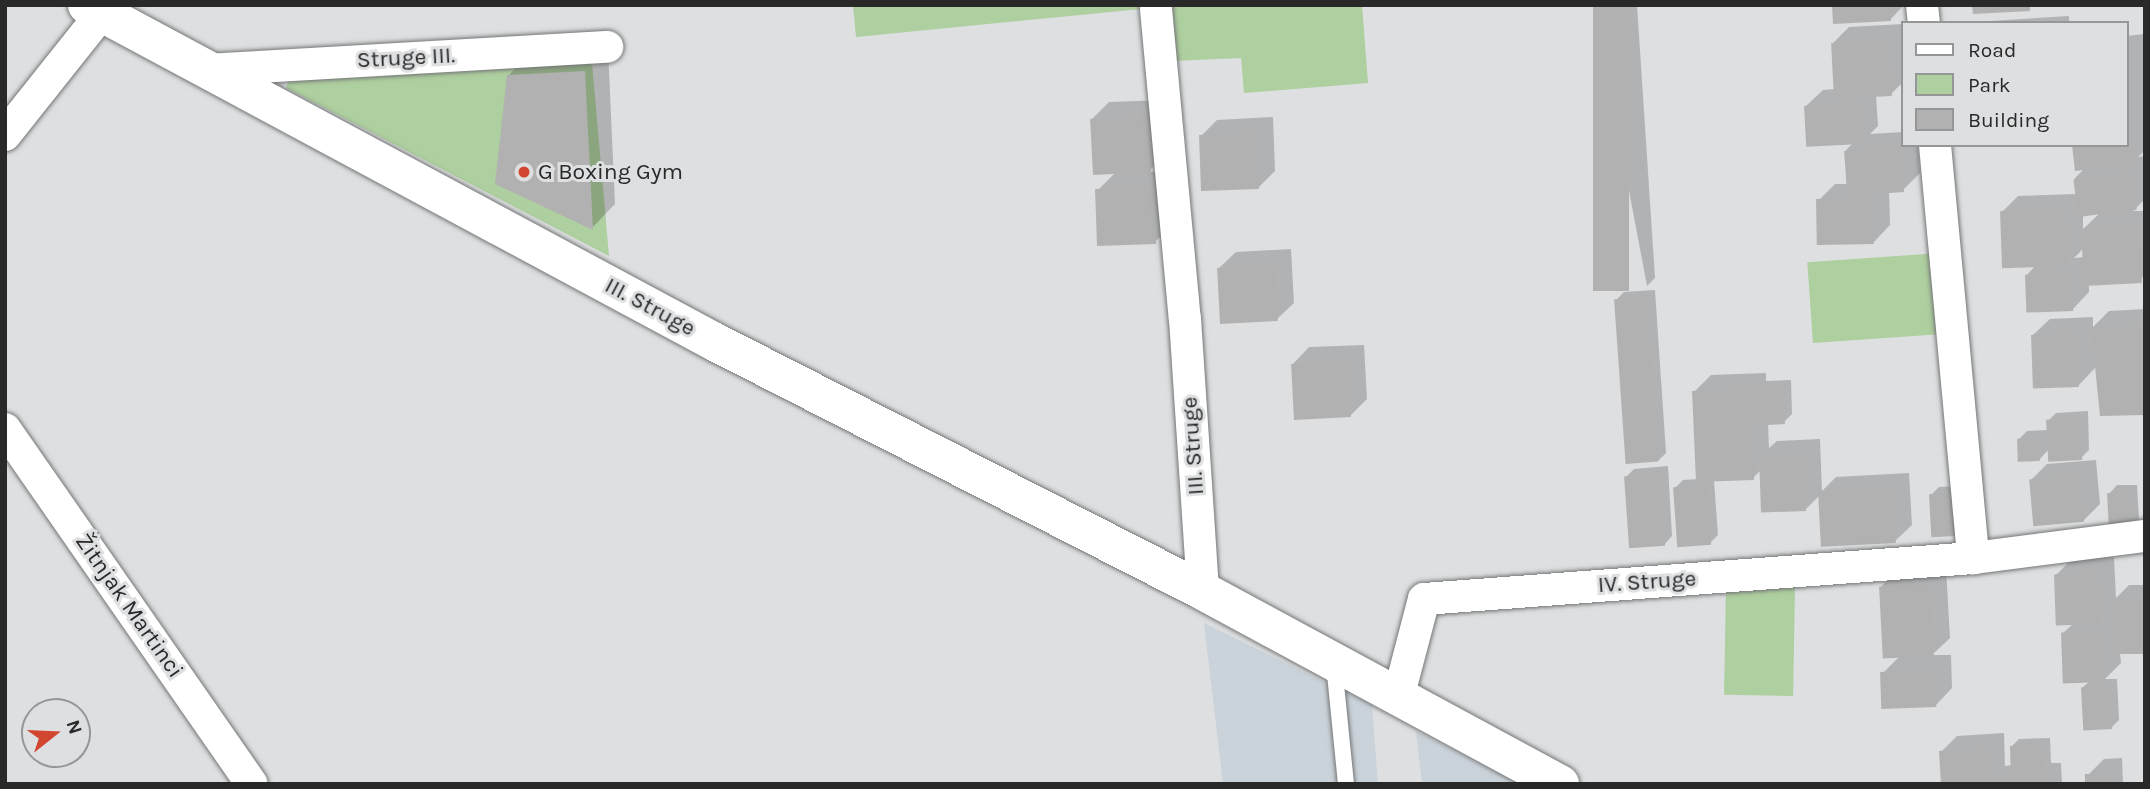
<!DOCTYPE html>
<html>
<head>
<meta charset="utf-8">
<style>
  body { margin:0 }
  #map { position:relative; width:2150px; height:789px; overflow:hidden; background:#dddfe0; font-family:Karla,sans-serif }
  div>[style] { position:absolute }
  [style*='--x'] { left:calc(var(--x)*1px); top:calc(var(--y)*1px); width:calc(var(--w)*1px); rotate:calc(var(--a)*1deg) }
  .built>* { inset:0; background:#cbd3da }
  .green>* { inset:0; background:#aecf9f; transform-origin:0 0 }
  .shadow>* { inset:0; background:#0003 }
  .building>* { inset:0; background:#b2b1b2; transform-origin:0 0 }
  .roads { filter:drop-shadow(0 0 2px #747677) drop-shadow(0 0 2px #747677) }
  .lane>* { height:16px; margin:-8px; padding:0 8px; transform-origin:8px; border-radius:8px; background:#fff }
  .street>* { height:32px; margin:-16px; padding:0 16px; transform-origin:16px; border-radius:16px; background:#fff }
  .secondary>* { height:38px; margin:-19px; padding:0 19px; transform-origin:19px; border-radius:19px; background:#fff }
  .dots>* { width:19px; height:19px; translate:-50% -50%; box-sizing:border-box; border:4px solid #dddfe0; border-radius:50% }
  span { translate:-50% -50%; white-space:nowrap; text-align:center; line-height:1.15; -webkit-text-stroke:6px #dddfe0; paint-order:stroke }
  .street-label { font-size:23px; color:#29292a }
  .poi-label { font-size:23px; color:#29292a }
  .left { translate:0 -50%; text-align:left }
  .frame { position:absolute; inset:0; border:7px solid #29292a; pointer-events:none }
  .legend { position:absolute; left:1901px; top:21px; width:228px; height:126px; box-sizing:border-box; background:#dddfe0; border:2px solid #959697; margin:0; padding:9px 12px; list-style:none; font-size:21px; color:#29292a }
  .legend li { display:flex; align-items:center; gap:14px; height:35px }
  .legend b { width:35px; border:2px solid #959697 }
  .north { position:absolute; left:21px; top:698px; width:70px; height:70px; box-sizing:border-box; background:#dddfe0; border:2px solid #959697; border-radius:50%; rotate:72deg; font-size:19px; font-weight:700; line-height:28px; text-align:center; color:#29292a }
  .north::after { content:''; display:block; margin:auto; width:24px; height:32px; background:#d2462f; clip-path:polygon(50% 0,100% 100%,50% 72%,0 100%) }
</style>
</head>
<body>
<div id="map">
  <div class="built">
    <div style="clip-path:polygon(1204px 623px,1372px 705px,1378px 784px,1223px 784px)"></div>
    <div style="clip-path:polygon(1416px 731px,1519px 784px,1422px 784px)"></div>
  </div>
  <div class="green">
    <div style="clip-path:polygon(853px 5px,1140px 5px,1141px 9px,856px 37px)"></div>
    <div style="clip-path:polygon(1362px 5px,1368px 83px,1244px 93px,1241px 58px,1173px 61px,1170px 7px)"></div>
    <div style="clip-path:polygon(591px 52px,609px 256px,286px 88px,293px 68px)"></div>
    <div style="left:1940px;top:253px;width:81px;height:133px;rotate:86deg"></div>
    <div style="left:1795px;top:586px;width:110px;height:69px;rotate:91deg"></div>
  </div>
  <div class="shadow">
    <div style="clip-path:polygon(1594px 5px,1637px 5px,1655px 278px,1647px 286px)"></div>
    <div style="clip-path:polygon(1834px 5px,1904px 5px,1890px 20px)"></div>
    <div style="clip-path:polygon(2069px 16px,2069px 23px,1974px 23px,1975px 22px)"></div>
    <div style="clip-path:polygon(1903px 24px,1903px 82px,1891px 94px,1876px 95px,1878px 126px,1870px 134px,1903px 132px,1903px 145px,1918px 145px,1920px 173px,1903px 190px,1889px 191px,1890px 225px,1874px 242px,1818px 201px,1835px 184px,1847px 184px,1846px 150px,1854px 142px,1806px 106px,1823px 90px,1835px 89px,1833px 43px,1849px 27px)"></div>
    <div style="clip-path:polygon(evenodd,2144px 34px,2145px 150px,2138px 157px,2145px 156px,2145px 199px,2133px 211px,2145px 211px,2145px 277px,2089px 283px,2089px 292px,2073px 309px,2027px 275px,2036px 265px,2001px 213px,2018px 196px,2076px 194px,2075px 178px,2085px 168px,2127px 145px,2127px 36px,2144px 34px,2101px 212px,2083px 229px,2083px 214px,2101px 212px,2144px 34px,2084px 248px,2084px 257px,2074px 258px,2084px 248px)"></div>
    <div style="clip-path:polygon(608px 48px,615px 204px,592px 228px,508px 76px,532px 52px)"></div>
    <div style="clip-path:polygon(1164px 100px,1167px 154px,1148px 172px,1169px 171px,1171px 225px,1155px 242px,1097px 191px,1116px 172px,1092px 119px,1109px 102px)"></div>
    <div style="clip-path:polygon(1273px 117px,1275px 171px,1259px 187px,1201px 136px,1217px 120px)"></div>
    <div style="clip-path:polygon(1291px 249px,1294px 303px,1277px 319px,1219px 268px,1236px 252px)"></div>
    <div style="clip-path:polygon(1655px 290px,1666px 453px,1658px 461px,1616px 300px,1624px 292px)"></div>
    <div style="clip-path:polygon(2145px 309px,2145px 413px,2096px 367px,2078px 386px,2033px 335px,2050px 319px,2093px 317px,2093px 327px,2109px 311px)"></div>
    <div style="clip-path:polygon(1364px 345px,1367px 399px,1350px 416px,1293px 364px,1309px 347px)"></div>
    <div style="clip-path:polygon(1766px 373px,1766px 381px,1791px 380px,1792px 414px,1784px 422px,1768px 423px,1769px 448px,1777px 441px,1820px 439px,1822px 491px,1836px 477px,1909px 473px,1912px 525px,1895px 541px,1820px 495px,1806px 509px,1761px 470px,1753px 478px,1714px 480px,1718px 535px,1710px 543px,1675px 488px,1683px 480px,1698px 479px,1694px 392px,1711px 375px)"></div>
    <div style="clip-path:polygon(2088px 411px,2089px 450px,2081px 458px,2049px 449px,2039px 460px,2019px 439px,2027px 431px,2048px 430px,2048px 421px,2056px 413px)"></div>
    <div style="clip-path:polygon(2096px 460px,2100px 504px,2083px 521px,2031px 480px,2047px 464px)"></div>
    <div style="clip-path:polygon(1668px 466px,1672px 536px,1664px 545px,1626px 477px,1634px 469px)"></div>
    <div style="clip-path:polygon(2117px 485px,2137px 485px,2139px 519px,2131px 527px,2109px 494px)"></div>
    <div style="clip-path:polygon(1962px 486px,1963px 527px,1931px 495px,1939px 487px)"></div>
    <div style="clip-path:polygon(2114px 557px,2116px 598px,2129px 585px,2145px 585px,2145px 652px,2120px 653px,2121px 663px,2105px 679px,2117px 679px,2119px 720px,2111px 728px,2082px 688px,2090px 681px,2062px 634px,2073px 624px,2056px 575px,2072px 559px)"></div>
    <div style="clip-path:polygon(1946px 568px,1950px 638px,1932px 655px,1951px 655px,1952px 688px,1936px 705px,1882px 674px,1900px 656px,1881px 587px,1897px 570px)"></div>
    <div style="clip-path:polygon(2004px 733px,2005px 766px,2012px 765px,2011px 747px,2019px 739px,2050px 738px,2051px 763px,2061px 763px,2062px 784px,1942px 784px,1941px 752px,1957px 736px)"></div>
    <div style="clip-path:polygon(2122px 758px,2123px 784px,2087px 784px,2087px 776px,2104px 759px)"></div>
  </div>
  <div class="building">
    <div style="left:1593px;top:5px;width:36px;height:286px"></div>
    <div style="clip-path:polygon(1832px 5px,1890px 5px,1891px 21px,1833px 24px)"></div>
    <div style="clip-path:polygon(1972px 5px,2030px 5px,2030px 11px,1973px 14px)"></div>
    <div style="left:1889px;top:40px;width:56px;height:58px;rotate:87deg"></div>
    <div style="clip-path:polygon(585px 71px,593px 230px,495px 184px,507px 75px)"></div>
    <div style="left:1860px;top:103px;width:41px;height:56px;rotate:87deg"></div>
    <div style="left:1148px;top:116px;width:56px;height:58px;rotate:87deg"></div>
    <div style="clip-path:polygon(2129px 130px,2133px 165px,2075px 171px,2072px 145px,2127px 145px)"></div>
    <div style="left:1257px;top:133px;width:56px;height:58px;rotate:88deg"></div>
    <div style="left:1901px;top:147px;width:45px;height:57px;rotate:86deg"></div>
    <div style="left:2132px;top:172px;width:38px;height:59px;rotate:83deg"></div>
    <div style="left:1154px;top:187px;width:57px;height:59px;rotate:88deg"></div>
    <div style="left:1873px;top:198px;width:46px;height:57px;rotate:89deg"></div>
    <div style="left:2066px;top:209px;width:57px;height:66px;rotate:88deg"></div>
    <div style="left:2139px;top:226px;width:57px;height:58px;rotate:87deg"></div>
    <div style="left:1275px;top:265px;width:56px;height:58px;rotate:87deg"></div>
    <div style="left:2072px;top:273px;width:38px;height:47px;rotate:88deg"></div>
    <div style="left:1647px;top:297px;width:165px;height:33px;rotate:86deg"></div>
    <div style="clip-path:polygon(2145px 325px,2145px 415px,2100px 416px,2091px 327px)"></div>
    <div style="left:2077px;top:333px;width:54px;height:46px;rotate:88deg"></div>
    <div style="left:1348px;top:361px;width:56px;height:57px;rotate:87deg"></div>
    <div style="clip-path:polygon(1783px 387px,1785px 424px,1752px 426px,1754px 480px,1696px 482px,1692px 391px)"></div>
    <div style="left:2080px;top:418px;width:42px;height:34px;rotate:87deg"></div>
    <div style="left:2039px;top:438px;width:23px;height:22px;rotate:88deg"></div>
    <div style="left:1804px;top:454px;width:57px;height:45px;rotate:88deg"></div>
    <div style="left:1660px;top:474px;width:72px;height:36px;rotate:86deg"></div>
    <div style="left:2080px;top:475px;width:47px;height:51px;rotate:85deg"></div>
    <div style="left:1707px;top:485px;width:60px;height:34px;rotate:86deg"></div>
    <div style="left:1893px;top:489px;width:54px;height:75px;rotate:87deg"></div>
    <div style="left:2130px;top:492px;width:37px;height:23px;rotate:87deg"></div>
    <div style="left:1954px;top:493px;width:43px;height:25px;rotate:87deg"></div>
    <div style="left:2098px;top:573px;width:51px;height:44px;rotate:88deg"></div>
    <div style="left:1930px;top:584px;width:72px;height:51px;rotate:87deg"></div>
    <div style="left:2145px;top:600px;width:54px;height:35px;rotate:90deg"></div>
    <div style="left:2103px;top:631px;width:51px;height:42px;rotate:88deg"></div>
    <div style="left:1935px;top:670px;width:37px;height:55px;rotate:88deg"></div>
    <div style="left:2110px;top:686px;width:43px;height:29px;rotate:87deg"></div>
    <div style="clip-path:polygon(2042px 745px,2045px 784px,1941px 784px,1939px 751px,1988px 749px,1989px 781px,2011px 781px,2010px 746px)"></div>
    <div style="left:2106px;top:774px;width:10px;height:21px;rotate:90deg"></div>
  </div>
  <div class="roads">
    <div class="lane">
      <div style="--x:1334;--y:664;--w:121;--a:84.3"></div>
    </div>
    <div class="street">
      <div style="--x:1922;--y:5;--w:18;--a:84"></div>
      <div style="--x:1156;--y:9;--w:311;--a:84.7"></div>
      <div style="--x:1185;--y:319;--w:273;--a:86.2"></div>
      <div style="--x:205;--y:70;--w:403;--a:-3.3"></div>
      <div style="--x:5;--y:135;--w:156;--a:-51.5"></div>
      <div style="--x:1935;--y:145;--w:415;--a:84.7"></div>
      <div style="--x:5;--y:429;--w:432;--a:55.2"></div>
      <div style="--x:1398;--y:698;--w:102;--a:-75.3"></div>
      <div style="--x:1424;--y:599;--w:551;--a:-4.27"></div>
      <div style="--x:1973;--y:558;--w:173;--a:-7.3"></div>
    </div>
    <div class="secondary">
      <div style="--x:87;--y:5;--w:713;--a:28.22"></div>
      <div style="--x:715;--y:342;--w:548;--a:27.03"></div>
      <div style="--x:1203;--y:591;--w:406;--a:28.4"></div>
    </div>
  </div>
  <div class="dots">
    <div style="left:524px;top:172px;background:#d2462f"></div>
  </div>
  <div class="street-label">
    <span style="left:406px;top:58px;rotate:-3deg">Struge III.</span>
    <span style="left:650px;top:307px;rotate:28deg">III. Struge</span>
    <span style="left:1193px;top:446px;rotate:-94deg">III. Struge</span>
    <span style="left:1647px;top:582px;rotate:-4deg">IV. Struge</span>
    <span style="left:129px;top:606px;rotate:55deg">Žitnjak Martinci</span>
  </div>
  <div class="poi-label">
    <span class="left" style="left:538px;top:172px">G Boxing Gym</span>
  </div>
  <div class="frame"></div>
  <ul class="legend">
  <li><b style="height:9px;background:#fff"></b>Road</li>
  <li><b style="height:19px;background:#aecf9f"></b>Park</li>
  <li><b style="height:19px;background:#b2b1b2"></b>Building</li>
  </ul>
  <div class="north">N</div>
</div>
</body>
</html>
